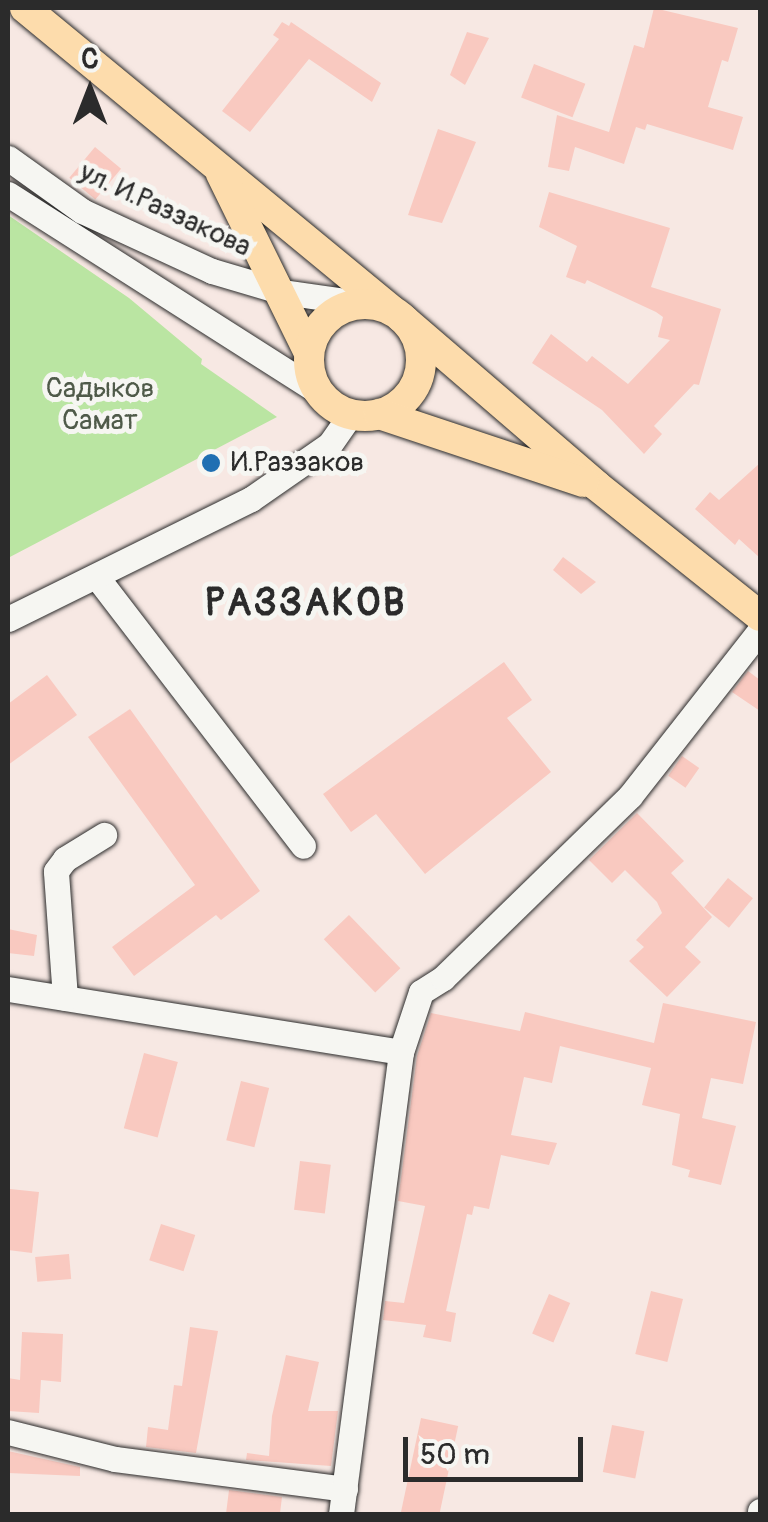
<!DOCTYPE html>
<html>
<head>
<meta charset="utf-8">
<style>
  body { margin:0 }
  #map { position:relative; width:768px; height:1522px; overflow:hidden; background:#f7e8e3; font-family:Pangolin,sans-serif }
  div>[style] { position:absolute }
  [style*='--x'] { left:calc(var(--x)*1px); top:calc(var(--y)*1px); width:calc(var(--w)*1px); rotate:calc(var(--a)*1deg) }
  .green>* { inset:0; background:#bae5a2 }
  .building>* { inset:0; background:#f9c9c0; transform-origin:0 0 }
  .roads { filter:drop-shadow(0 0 2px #2b2b2b) drop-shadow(0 0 2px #2b2b2b) }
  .minor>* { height:25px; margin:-12.5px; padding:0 12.5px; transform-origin:12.5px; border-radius:12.5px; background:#f6f6f2 }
  .major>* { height:30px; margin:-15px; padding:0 15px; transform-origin:15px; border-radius:15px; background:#fddcac }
  .major>.ring { margin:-15px; padding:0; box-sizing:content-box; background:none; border:30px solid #fddcac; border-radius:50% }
  .dots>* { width:28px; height:28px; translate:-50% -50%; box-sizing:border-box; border:5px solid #f6f6f2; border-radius:50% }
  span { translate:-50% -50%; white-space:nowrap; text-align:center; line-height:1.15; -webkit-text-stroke:10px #f6f6f2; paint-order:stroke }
  .street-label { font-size:28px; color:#2b2b2b }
  .park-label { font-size:28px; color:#4f5a49 }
  .poi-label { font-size:28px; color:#2b2b2b }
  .left { translate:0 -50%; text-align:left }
  .district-label { font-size:38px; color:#2b2b2b; font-weight:700; letter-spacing:2.5px }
  .frame { position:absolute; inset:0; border:10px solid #2b2b2b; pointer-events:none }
  .north { position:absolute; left:40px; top:40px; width:100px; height:100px; -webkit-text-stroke:8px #f6f6f2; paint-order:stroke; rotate:0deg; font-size:28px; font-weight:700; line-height:40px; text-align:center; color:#2b2b2b }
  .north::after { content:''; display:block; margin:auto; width:35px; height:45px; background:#2b2b2b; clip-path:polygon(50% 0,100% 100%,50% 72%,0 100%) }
  .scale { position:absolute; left:403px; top:1437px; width:180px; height:45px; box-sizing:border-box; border:5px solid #2b2b2b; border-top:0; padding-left:12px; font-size:30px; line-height:35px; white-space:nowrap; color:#2b2b2b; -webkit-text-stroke:8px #f6f6f2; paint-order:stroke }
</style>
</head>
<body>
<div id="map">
  <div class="green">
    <div style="clip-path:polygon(8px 215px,129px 298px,202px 359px,201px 364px,277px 417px,8px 558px)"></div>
  </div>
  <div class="building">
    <div style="clip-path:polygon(654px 8px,738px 28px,728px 62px,722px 60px,708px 107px,743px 117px,733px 150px,647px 124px,645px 130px,636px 127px,624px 164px,575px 147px,569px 171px,548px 167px,557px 115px,609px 132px,634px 45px,644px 48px)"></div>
    <div style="clip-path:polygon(282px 22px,289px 26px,291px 22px,381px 83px,372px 102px,309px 59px,250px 132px,222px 111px,279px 39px,273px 35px)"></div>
    <div style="clip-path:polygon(467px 32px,489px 38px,465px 85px,450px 75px)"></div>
    <div style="left:534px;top:64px;width:55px;height:36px;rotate:21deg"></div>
    <div style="clip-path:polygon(438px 129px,476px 142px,442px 223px,408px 215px)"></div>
    <div style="left:95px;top:147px;width:34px;height:40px;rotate:40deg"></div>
    <div style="clip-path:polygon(549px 192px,670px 228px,651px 287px,721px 309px,699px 385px,694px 384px,654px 426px,662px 434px,644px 454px,602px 410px,532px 363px,551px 334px,587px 362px,592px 356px,628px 384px,670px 340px,658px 337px,663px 317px,656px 312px,587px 280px,585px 284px,566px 277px,577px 246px,539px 227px)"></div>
    <div style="clip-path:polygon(760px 463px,760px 558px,739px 539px,735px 545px,695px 509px,710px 492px,719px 500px)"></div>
    <div style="clip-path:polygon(563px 557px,596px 582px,581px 594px,553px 570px)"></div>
    <div style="clip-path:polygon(504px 662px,532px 700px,507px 718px,551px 772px,425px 874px,376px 814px,351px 832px,323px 794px)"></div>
    <div style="clip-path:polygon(748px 671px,760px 680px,760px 711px,732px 692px)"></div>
    <div style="clip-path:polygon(47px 675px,77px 715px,8px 765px,8px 704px)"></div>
    <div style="clip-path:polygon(130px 709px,260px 891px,221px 920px,216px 915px,134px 976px,112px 947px,195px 885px,88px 737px)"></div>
    <div style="left:682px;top:756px;width:21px;height:24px;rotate:35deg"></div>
    <div style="clip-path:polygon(637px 813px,684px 861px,671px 873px,712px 917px,685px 947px,701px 962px,667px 997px,629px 961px,644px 947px,636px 940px,662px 913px,657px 902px,625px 870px,612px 883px,589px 860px)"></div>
    <div style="left:728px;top:878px;width:32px;height:38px;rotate:39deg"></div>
    <div style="left:349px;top:915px;width:74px;height:35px;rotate:46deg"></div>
    <div style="clip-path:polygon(8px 929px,37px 935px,34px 956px,8px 953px)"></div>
    <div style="clip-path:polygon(663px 1003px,756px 1022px,743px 1084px,711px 1078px,702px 1118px,736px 1126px,721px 1185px,688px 1177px,690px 1170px,672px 1165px,680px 1114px,642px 1105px,651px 1068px,560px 1046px,552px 1083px,524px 1077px,511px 1135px,557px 1143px,549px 1165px,501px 1155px,489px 1209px,474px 1206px,472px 1215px,467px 1214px,446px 1311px,456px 1313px,451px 1342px,423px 1337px,426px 1325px,383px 1320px,385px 1301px,404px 1303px,425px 1206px,398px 1201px,417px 1056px,431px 1013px,520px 1031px,525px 1012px,654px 1043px)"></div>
    <div style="left:144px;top:1053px;width:35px;height:78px;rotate:15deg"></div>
    <div style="left:241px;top:1081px;width:29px;height:61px;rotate:14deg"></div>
    <div style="left:300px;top:1161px;width:31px;height:49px;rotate:7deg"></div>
    <div style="clip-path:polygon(10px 1189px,39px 1192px,32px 1253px,8px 1250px)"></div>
    <div style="left:161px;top:1224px;width:36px;height:38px;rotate:18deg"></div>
    <div style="left:69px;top:1254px;width:25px;height:34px;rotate:85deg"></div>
    <div style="left:651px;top:1291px;width:33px;height:65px;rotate:14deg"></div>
    <div style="left:549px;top:1294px;width:23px;height:43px;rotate:23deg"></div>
    <div style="clip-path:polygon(190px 1327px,218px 1331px,196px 1453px,146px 1447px,148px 1427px,168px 1430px,174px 1385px,182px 1386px)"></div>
    <div style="clip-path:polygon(22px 1332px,63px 1334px,61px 1382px,41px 1380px,39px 1413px,8px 1411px,8px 1378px,20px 1380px)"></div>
    <div style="clip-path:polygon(286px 1355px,319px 1362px,308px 1411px,338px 1411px,331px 1466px,246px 1460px,247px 1453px,269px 1456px,272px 1416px)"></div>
    <div style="left:421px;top:1418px;width:38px;height:98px;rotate:12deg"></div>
    <div style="left:612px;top:1425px;width:33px;height:48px;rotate:11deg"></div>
    <div style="clip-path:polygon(8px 1451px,80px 1467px,80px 1476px,8px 1473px)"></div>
    <div style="clip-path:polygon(229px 1490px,282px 1497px,280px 1513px,226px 1514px)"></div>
  </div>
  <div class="roads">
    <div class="minor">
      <div style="--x:8;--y:158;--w:91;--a:35.6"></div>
      <div style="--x:82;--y:211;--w:143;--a:24.8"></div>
      <div style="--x:212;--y:271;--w:74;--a:16.5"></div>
      <div style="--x:283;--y:292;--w:83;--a:8.3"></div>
      <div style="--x:8;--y:194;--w:369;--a:32.5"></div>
      <div style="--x:96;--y:576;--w:340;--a:52.5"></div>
      <div style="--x:8;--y:619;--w:271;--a:-26.3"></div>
      <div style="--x:251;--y:499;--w:96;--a:-34.8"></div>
      <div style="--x:330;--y:444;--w:37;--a:-55"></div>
      <div style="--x:8;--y:989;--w:398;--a:9.1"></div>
      <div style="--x:65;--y:998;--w:127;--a:-94.1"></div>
      <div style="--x:56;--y:871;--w:15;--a:-53"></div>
      <div style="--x:65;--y:859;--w:46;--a:-31.6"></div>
      <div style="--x:8;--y:1432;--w:110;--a:14.2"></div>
      <div style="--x:115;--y:1459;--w:232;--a:7.4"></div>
      <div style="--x:341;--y:1514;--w:466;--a:-82.6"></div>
      <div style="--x:401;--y:1052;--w:63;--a:-71.6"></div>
      <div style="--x:421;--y:992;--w:26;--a:-32"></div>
      <div style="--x:443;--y:978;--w:261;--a:-44.2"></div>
      <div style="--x:630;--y:796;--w:211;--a:-51.9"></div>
      <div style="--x:760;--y:1514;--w:3;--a:-90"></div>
    </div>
    <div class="major">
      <div style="--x:25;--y:8;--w:475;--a:39.5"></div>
      <div style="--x:221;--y:174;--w:199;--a:63.8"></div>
      <div class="ring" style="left:309px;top:304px;width:82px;height:82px"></div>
      <div style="--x:402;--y:318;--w:257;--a:40.7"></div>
      <div style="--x:597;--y:486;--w:208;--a:38.6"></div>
      <div style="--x:379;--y:414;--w:216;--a:18.4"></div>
    </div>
  </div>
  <div class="dots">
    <div style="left:211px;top:463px;background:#1f6fb2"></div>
  </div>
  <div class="street-label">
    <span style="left:165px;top:210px;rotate:25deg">ул. И.Раззакова</span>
  </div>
  <div class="park-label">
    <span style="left:100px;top:405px">Садыков<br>Самат</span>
  </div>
  <div class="poi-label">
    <span class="left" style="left:231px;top:463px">И.Раззаков</span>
  </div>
  <div class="district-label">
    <span style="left:306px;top:604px">РАЗЗАКОВ</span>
  </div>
  <div class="frame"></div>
  <div class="north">С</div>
  <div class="scale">50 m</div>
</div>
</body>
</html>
